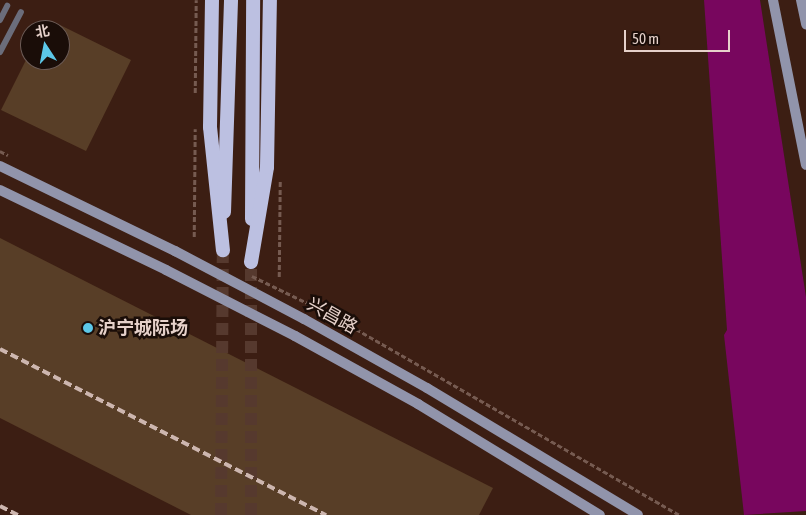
<!DOCTYPE html>
<html>
<head>
<meta charset="utf-8">
<style>
  body { margin:0 }
  #map { position:relative; width:806px; height:515px; overflow:hidden; background:#3c1e13; font-family:"Asap Condensed","Noto Sans SC",sans-serif }
  div>[style] { position:absolute }
  [style*='--x'] { left:calc(var(--x)*1px); top:calc(var(--y)*1px); width:calc(var(--w)*1px); rotate:calc(var(--a)*1deg) }
  .water>* { inset:0; background:#78065e }
  .building>* { inset:0; background:#583e27 }
  .primary-tunnel>* { height:12px; margin-top:-6px; transform-origin:0; background:repeating-linear-gradient(90deg,#56392e 0 12px,transparent 0 18px) }
  .path>* { height:2.5px; margin-top:-1.25px; transform-origin:0; background:repeating-linear-gradient(90deg,#765b51 0 5px,transparent 0 7.5px) }
  .service>* { height:6px; margin:-3px; padding:0 3px; transform-origin:3px; border-radius:3px; background:#6b6d7b }
  .secondary>* { height:10px; margin:-5px; padding:0 5px; transform-origin:5px; border-radius:5px; background:#9194ab }
  .trunk>* { height:14px; margin:-7px; padding:0 7px; transform-origin:7px; border-radius:7px; background:#bcc0e1 }
  .rail>* { height:4px; margin-top:-2px; transform-origin:0; background:repeating-linear-gradient(90deg,#cdb6af 0 8px,transparent 0 12px) }
  .secondary-bridge>* { height:10px; margin:-5px; padding:0 5px; transform-origin:5px; border-radius:5px; background:#9194ab }
  .dots>* { width:14px; height:14px; translate:-50% -50%; box-sizing:border-box; border:2px solid #1a0d08; border-radius:50% }
  span { translate:-50% -50%; white-space:nowrap; text-align:center; line-height:1.15; -webkit-text-stroke:5px #1a0d08; paint-order:stroke }
  .street-label { font-size:18px; color:#e6d1ca }
  .poi-label { font-size:18px; color:#e6d1ca; font-weight:700 }
  .left { translate:0 -50%; text-align:left }
  .north { position:absolute; left:20px; top:20px; width:50px; height:50px; box-sizing:border-box; background:#1a0d08; border:1px solid #6c5b56; border-radius:50%; rotate:349deg; font-size:14px; font-weight:700; line-height:20px; text-align:center; color:#e6d1ca }
  .north::after { content:''; display:block; margin:auto; width:18px; height:22px; background:#5cc7e8; clip-path:polygon(50% 0,100% 100%,50% 72%,0 100%) }
  .scale { position:absolute; left:624px; top:30px; width:106px; height:22px; box-sizing:border-box; border:2px solid #e6d1ca; border-top:0; padding-left:6px; font-size:15px; line-height:18px; white-space:nowrap; color:#e6d1ca; -webkit-text-stroke:4px #1a0d08; paint-order:stroke }
</style>
</head>
<body>
<div id="map">
  <div class="water">
    <div style="clip-path:polygon(704px 0,760px 0,806px 297px,806px 511px,744px 515px,724px 335px,727px 330px)"></div>
  </div>
  <div class="building">
    <div style="clip-path:polygon(60px 25px,131px 60px,86px 151px,1px 110px,26px 60px,60px 60px)"></div>
    <div style="clip-path:polygon(0 238px,493px 488px,479px 515px,191px 515px,0 418px)"></div>
  </div>
  <div class="primary-tunnel">
    <div style="--x:221;--y:515;--w:265;--a:-89.6"></div>
    <div style="--x:251;--y:515;--w:253;--a:-90"></div>
  </div>
  <div class="path">
    <div style="--x:195;--y:93;--w:93;--a:-89.4"></div>
    <div style="--x:0;--y:151;--w:9;--a:27"></div>
    <div style="--x:194;--y:237;--w:108;--a:-89.5"></div>
    <div style="--x:252;--y:276;--w:87;--a:26"></div>
    <div style="--x:330;--y:314;--w:403;--a:29.9"></div>
    <div style="--x:279;--y:277;--w:96;--a:-89.4"></div>
  </div>
  <div class="service">
    <div style="--x:0;--y:20;--w:16;--a:-63"></div>
    <div style="--x:0;--y:52;--w:45;--a:-62.3"></div>
  </div>
  <div class="secondary">
    <div style="--x:773;--y:0;--w:168;--a:78.7"></div>
    <div style="--x:801;--y:0;--w:25;--a:78"></div>
    <div style="--x:0;--y:166;--w:195;--a:25.9"></div>
    <div style="--x:0;--y:190;--w:184;--a:25.7"></div>
    <div style="--x:304;--y:319;--w:141;--a:29.3"></div>
    <div style="--x:427;--y:388;--w:246;--a:31"></div>
    <div style="--x:295;--y:336;--w:141;--a:28.9"></div>
    <div style="--x:418;--y:404;--w:213;--a:31.4"></div>
  </div>
  <div class="trunk">
    <div style="--x:212;--y:0;--w:127;--a:90.9"></div>
    <div style="--x:210;--y:127;--w:124;--a:84"></div>
    <div style="--x:224;--y:212;--w:212;--a:-88.1"></div>
    <div style="--x:252;--y:219;--w:219;--a:-89.7"></div>
    <div style="--x:251;--y:262;--w:96;--a:-80.4"></div>
    <div style="--x:267;--y:167;--w:167;--a:-89"></div>
  </div>
  <div class="rail">
    <div style="--x:0;--y:349;--w:366;--a:27"></div>
    <div style="--x:0;--y:506;--w:20;--a:27"></div>
  </div>
  <div class="secondary-bridge">
    <div style="--x:175;--y:251;--w:146;--a:27.8"></div>
    <div style="--x:166;--y:270;--w:145;--a:27.1"></div>
  </div>
  <div class="dots">
    <div style="left:88px;top:328px;background:#5cc7e8"></div>
  </div>
  <div class="street-label">
    <span style="left:332px;top:316px;rotate:29deg">兴昌路</span>
  </div>
  <div class="poi-label">
    <span class="left" style="left:98px;top:328px">沪宁城际场</span>
  </div>
  <div class="north">北</div>
  <div class="scale">50 m</div>
</div>
</body>
</html>
